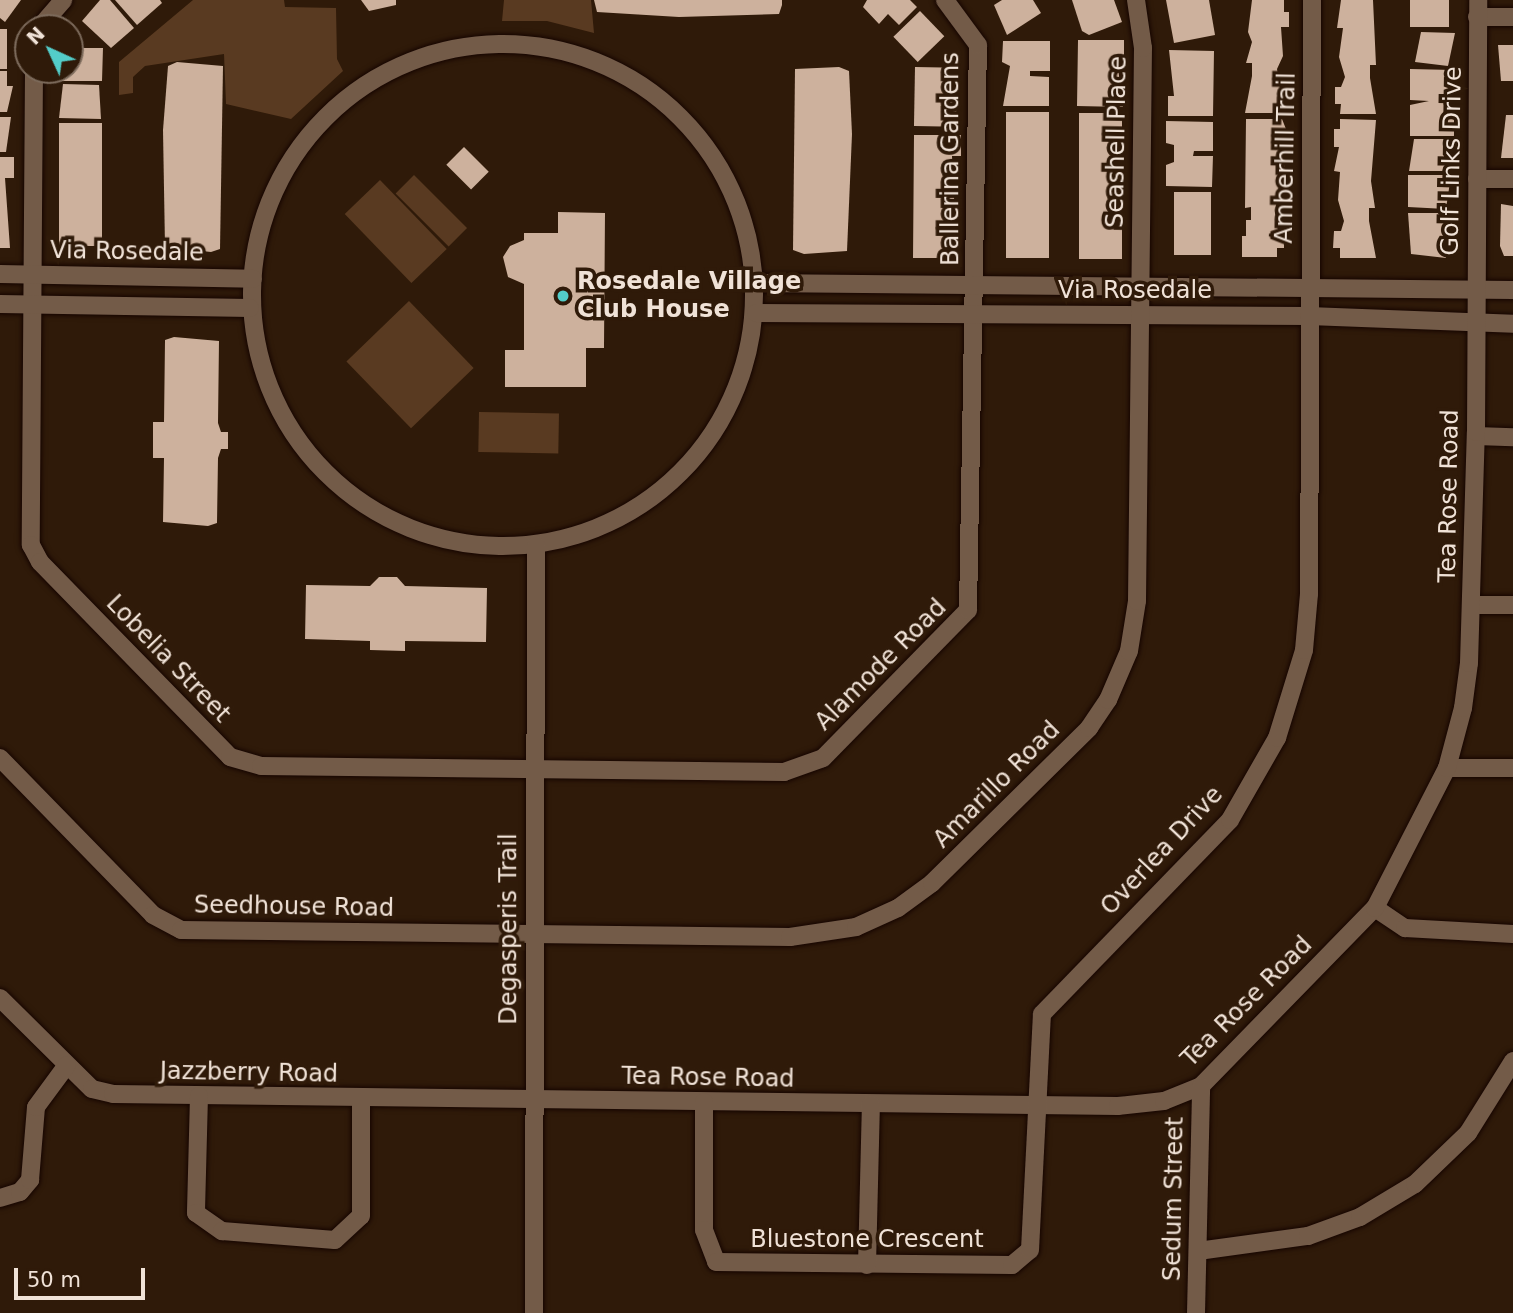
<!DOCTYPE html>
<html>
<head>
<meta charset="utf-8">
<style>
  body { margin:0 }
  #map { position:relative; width:1513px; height:1313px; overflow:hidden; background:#2f1a09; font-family:"DejaVu Sans",sans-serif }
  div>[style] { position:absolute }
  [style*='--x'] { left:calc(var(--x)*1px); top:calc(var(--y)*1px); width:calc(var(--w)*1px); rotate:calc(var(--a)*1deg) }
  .green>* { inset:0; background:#593a21; transform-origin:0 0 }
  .building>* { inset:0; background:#cdb19d; transform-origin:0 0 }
  .roads { filter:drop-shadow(0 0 2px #160500) drop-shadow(0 0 2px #160500) }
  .minor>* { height:18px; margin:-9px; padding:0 9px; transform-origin:9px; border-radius:9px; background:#735b48 }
  .minor>.ring { margin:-9px; padding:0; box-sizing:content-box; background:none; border:18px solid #735b48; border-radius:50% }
  .dots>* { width:19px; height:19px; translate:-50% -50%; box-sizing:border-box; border:4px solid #2f1a09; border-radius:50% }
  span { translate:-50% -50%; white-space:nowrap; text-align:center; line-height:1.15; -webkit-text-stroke:7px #2f1a09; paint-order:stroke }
  .street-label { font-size:24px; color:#f0e2d7 }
  .poi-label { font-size:24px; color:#f0e2d7; font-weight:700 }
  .left { translate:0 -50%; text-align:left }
  .north { position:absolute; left:14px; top:14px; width:70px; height:70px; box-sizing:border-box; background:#2f1a09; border:2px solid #7c6a5b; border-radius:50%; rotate:315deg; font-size:19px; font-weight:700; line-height:28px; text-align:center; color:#f0e2d7 }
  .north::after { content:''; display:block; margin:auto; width:24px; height:32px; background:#53cdc9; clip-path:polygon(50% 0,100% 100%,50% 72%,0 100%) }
  .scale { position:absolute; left:14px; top:1268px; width:131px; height:32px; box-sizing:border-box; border:4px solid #f0e2d7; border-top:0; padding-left:9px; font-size:21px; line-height:24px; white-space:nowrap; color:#f0e2d7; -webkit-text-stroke:5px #2f1a09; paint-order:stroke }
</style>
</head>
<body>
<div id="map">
  <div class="green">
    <div style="clip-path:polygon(193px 0,284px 0,285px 7px,336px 8px,337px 59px,343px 71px,291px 119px,226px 104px,224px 54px,145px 66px,133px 77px,133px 93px,119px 95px,119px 62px)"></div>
    <div style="clip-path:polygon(504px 0,591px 0,594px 33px,547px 21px,502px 21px)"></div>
    <div style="left:414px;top:175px;width:75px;height:26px;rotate:45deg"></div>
    <div style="left:380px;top:180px;width:96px;height:49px;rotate:46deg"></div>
    <div style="left:409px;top:301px;width:93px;height:87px;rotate:46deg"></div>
    <div style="left:479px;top:412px;width:80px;height:40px;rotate:1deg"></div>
  </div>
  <div class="building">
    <div style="clip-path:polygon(0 0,21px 0,5px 22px,0 18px)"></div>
    <div style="clip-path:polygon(100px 0,110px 0,134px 28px,111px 48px,82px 21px)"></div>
    <div style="clip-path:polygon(115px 0,160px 0,162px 3px,137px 25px)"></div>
    <div style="clip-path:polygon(361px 0,396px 0,396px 5px,369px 11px)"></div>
    <div style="clip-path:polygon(594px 0,782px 0,782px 5px,779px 14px,679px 17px,597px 12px)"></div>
    <div style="clip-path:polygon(867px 0,910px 0,917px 7px,899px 25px,888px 14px,879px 24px,863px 7px)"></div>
    <div style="clip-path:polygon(1002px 0,1033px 0,1041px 13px,1007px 35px,994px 5px)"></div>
    <div style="clip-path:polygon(1072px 0,1114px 0,1122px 22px,1089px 35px,1082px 31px)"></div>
    <div style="clip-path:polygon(1166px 0,1209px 0,1215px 35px,1174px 43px)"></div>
    <div style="clip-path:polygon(1252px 0,1284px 0,1284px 12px,1289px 12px,1289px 27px,1281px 27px,1283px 56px,1277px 69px,1280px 87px,1286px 87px,1281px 113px,1245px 113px,1252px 76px,1252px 63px,1246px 63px,1252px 42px,1248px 32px)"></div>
    <div style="clip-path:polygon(1341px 0,1373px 0,1376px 65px,1370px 65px,1370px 78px,1376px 114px,1340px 114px,1341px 104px,1335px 104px,1335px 87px,1341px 87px,1345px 77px,1339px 57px,1343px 28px,1337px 28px)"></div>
    <div style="left:1410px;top:0;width:39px;height:27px"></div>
    <div style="left:920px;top:11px;width:35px;height:37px;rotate:46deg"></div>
    <div style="left:0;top:29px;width:7px;height:40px"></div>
    <div style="clip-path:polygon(1421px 32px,1455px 33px,1448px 66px,1415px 62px)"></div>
    <div style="clip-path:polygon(1078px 40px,1124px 40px,1124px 60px,1117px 60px,1123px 107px,1077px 106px)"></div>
    <div style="clip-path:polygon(1003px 41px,1050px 41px,1050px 71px,1030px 71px,1030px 76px,1049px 77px,1049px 106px,1003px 106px,1010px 66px,1002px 62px)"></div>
    <div style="clip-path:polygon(1498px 45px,1513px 45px,1513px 81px,1501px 81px)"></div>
    <div style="clip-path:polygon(70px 48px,103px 48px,102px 81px,56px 81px,56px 70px,70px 70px)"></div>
    <div style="clip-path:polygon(1169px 50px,1214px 51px,1213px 116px,1168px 116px,1168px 96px,1174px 96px)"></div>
    <div style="clip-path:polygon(177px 62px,223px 66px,220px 249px,211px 252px,165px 247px,163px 130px,168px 66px)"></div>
    <div style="clip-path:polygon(839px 67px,849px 71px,852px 134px,847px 251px,804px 254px,793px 250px,795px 69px)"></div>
    <div style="left:915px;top:67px;width:42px;height:59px;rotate:1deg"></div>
    <div style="clip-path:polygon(1410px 69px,1453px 70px,1448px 112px,1454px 112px,1454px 136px,1410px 136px,1410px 105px,1429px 101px,1410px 100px)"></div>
    <div style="clip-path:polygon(0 71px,7px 71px,7px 86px,13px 86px,7px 112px,0 112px)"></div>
    <div style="clip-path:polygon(63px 84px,99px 85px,101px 119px,59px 118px)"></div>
    <div style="left:1006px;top:112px;width:43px;height:146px"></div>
    <div style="left:1079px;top:113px;width:43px;height:146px"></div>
    <div style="clip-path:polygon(1506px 115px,1513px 115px,1513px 158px,1501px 158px)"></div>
    <div style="clip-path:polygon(0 117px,11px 117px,6px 152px,0 152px)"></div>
    <div style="clip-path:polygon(1246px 119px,1282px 119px,1286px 129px,1286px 146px,1280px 146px,1286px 171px,1281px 171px,1275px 213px,1278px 230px,1284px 230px,1284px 248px,1277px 248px,1277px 257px,1242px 257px,1242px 236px,1246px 236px,1246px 220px,1251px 220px,1251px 207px,1245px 208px)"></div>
    <div style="clip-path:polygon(1340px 119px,1376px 120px,1371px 181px,1375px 208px,1369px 208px,1369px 221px,1376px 258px,1340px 258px,1340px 248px,1333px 248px,1334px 231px,1341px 231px,1344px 221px,1338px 200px,1340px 172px,1334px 171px,1339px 147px,1334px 147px,1334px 129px,1340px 129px)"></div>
    <div style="clip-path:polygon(1166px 121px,1213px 122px,1213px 151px,1194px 151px,1193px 156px,1213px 156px,1212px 187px,1166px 186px,1166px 165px,1174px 162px,1174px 145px,1166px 143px)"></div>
    <div style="left:59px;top:123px;width:43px;height:123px"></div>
    <div style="clip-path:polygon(914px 135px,961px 135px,961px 156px,952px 156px,957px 258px,913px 258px)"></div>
    <div style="clip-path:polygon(1414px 139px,1447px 139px,1452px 171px,1409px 171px)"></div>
    <div style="left:464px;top:147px;width:35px;height:25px;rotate:45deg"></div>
    <div style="clip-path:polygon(0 157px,14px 157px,14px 178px,5px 178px,10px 248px,0 248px)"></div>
    <div style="clip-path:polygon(1408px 175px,1451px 175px,1446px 209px,1408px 207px)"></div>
    <div style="left:1174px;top:192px;width:37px;height:63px"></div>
    <div style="clip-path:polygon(1501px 204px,1513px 206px,1513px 256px,1504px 256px,1500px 246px)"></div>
    <div style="clip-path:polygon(558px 212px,605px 213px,604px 348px,586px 348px,586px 387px,505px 387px,505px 350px,524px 350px,524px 284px,508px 277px,503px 257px,510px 246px,524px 240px,524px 233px,558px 233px)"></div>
    <div style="clip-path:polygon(1408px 213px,1447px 213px,1446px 258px,1411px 254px)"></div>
    <div style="clip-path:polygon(174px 337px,219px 341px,218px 423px,221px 432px,228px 432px,228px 449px,221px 449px,218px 458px,217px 523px,208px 526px,163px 522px,164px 458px,153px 458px,153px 422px,164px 422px,165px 340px)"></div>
    <div style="clip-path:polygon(379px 577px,397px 577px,405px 586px,487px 588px,486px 642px,405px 641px,405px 651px,370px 650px,370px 641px,305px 639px,306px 585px,370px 586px)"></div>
  </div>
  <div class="roads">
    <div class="minor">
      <div style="--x:1477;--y:17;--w:36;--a:0"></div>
      <div style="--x:39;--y:28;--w:37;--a:-49"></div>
      <div class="ring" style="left:252px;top:44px;width:484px;height:484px"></div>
      <div style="--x:34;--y:70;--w:475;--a:90.4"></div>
      <div style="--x:31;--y:545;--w:19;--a:62"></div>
      <div style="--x:40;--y:562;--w:272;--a:45.7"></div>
      <div style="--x:230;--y:757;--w:32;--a:16"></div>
      <div style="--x:261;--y:766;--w:523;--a:0.66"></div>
      <div style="--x:784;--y:772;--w:41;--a:-19.7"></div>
      <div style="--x:823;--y:758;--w:207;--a:-45.6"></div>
      <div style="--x:968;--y:610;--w:565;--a:-88.99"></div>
      <div style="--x:978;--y:45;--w:56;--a:-126.3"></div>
      <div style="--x:1477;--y:179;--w:36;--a:0"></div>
      <div style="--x:0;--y:274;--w:253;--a:1.1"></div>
      <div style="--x:757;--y:283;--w:756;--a:0.53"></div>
      <div style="--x:0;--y:304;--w:250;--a:0.9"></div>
      <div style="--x:756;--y:313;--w:553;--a:0.31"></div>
      <div style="--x:1309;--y:316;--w:204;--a:2.2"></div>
      <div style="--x:1476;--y:436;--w:37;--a:2"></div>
      <div style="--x:1472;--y:605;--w:41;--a:0"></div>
      <div style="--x:0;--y:758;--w:219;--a:45.7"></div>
      <div style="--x:153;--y:915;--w:32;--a:28"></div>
      <div style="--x:181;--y:930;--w:609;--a:0.66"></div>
      <div style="--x:790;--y:937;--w:67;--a:-8.6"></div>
      <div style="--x:856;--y:927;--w:46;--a:-24.3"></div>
      <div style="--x:898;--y:908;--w:42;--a:-36.3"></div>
      <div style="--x:932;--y:883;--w:221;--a:-44.6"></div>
      <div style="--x:1089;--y:728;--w:34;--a:-56"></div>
      <div style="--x:1108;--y:700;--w:53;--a:-66.8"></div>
      <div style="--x:1129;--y:651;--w:51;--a:-80.9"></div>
      <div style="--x:1137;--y:601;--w:553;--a:-89.38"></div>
      <div style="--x:1143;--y:48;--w:49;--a:-98.3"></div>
      <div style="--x:1447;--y:768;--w:66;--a:0"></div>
      <div style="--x:1375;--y:908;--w:36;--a:34"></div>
      <div style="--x:1405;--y:928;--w:108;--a:3.2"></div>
      <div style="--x:0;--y:998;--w:129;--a:44.7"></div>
      <div style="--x:92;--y:1089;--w:22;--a:13"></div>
      <div style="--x:113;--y:1094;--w:1005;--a:0.68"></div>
      <div style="--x:1118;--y:1106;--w:46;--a:-6.2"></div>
      <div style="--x:1164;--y:1101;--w:40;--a:-22"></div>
      <div style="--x:1201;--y:1086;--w:249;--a:-45.7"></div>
      <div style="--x:1375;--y:908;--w:157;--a:-62.8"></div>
      <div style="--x:1447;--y:768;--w:62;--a:-75.1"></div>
      <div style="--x:1463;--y:708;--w:45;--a:-82.4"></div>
      <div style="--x:1469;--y:663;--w:231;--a:-88.3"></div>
      <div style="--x:1476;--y:432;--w:432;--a:-89.7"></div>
      <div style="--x:199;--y:1096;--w:117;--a:91.5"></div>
      <div style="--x:196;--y:1213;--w:32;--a:35"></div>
      <div style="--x:222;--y:1231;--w:113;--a:4.6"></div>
      <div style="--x:335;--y:1240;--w:35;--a:-43"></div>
      <div style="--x:361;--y:1216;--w:116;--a:-90"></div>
      <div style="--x:704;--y:1102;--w:128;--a:90"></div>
      <div style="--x:704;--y:1230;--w:34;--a:69"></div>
      <div style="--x:716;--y:1262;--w:296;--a:0.6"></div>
      <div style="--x:1012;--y:1265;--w:23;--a:-40"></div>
      <div style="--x:1030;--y:1250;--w:236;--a:-87.1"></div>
      <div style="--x:1042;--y:1014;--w:270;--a:-45.9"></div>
      <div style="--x:1230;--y:820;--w:95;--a:-60.2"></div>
      <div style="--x:1277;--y:738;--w:92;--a:-72.9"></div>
      <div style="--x:1304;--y:650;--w:56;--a:-84.9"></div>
      <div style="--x:1309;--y:594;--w:594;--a:-89.71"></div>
      <div style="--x:0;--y:1198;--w:21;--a:-17"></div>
      <div style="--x:20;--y:1192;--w:16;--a:-50"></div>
      <div style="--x:30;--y:1180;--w:73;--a:-85.3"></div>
      <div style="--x:36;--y:1107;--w:52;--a:-53.6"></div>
      <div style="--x:1198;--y:1251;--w:111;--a:-7.8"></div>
      <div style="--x:1308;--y:1236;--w:55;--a:-20.1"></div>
      <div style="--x:1360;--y:1217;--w:64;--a:-31"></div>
      <div style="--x:1415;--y:1184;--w:74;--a:-43.9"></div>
      <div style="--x:1468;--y:1133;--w:85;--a:-58"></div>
      <div style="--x:867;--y:1265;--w:161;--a:-88.6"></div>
      <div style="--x:534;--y:1313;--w:768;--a:-89.85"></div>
      <div style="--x:1196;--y:1313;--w:227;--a:-88.7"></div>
    </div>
  </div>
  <div class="dots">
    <div style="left:563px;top:296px;background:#53cdc9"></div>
  </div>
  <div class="street-label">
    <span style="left:1117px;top:142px;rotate:-89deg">Seashell Place</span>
    <span style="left:1286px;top:158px;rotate:-89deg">Amberhill Trail</span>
    <span style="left:951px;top:159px;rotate:-90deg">Ballerina Gardens</span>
    <span style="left:1452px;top:161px;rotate:-89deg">Golf Links Drive</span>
    <span style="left:127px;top:252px;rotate:1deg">Via Rosedale</span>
    <span style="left:1135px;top:291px">Via Rosedale</span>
    <span style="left:1449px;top:496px;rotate:-89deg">Tea Rose Road</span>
    <span style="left:168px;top:659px;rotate:46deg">Lobelia Street</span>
    <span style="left:881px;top:665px;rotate:-45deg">Alamode Road</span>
    <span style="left:997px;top:785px;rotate:-45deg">Amarillo Road</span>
    <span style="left:1162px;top:851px;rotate:-47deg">Overlea Drive</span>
    <span style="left:294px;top:907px;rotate:1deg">Seedhouse Road</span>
    <span style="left:509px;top:929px;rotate:-90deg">Degasperis Trail</span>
    <span style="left:1247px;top:1002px;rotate:-45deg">Tea Rose Road</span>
    <span style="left:249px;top:1073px;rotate:1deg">Jazzberry Road</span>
    <span style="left:708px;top:1078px;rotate:1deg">Tea Rose Road</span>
    <span style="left:1174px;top:1199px;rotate:-89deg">Sedum Street</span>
    <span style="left:867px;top:1240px">Bluestone Crescent</span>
  </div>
  <div class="poi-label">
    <span class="left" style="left:577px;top:296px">Rosedale Village<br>Club House</span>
  </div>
  <div class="north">N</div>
  <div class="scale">50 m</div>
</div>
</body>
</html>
